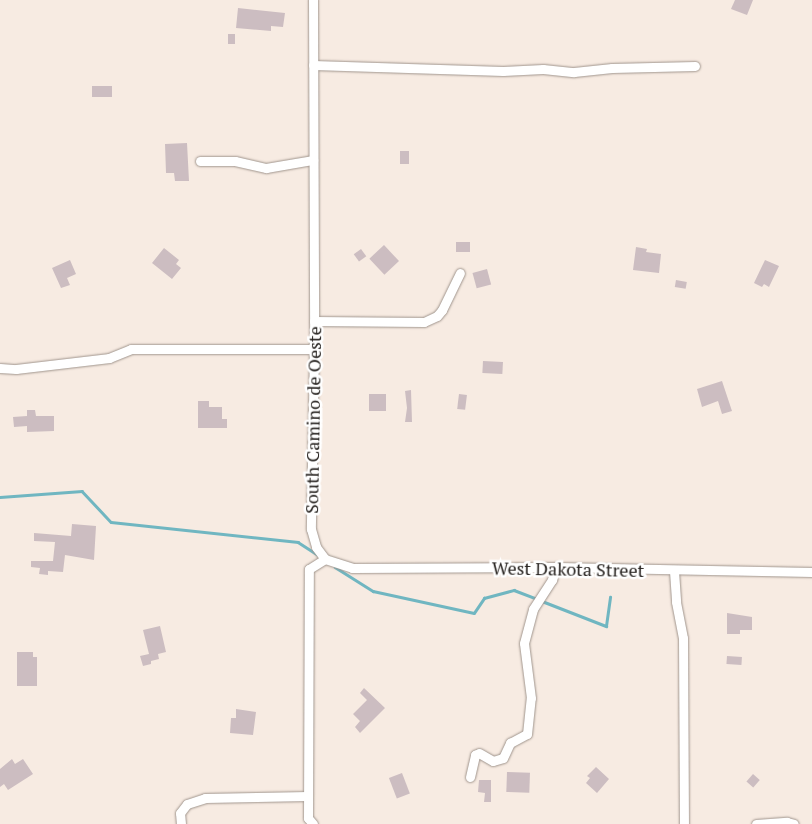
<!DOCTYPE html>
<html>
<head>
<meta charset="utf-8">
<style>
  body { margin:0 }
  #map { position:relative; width:812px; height:824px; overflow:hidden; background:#f7ebe2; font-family:"PT Serif",serif }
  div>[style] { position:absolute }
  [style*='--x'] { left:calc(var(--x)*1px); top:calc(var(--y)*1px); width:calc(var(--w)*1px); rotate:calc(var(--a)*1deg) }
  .stream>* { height:2.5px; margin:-1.25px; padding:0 1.25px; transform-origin:1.25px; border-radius:1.25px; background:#70b6c1 }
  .building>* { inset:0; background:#ccbdc1; transform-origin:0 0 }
  .roads { filter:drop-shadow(0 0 1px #a0958d) drop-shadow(0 0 1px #a0958d) }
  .minor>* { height:9px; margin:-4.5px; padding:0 4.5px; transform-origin:4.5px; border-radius:4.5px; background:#fff }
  span { translate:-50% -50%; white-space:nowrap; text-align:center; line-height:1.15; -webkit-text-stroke:5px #fff; paint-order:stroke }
  .street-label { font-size:18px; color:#26221f }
</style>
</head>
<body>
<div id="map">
  <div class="stream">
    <div style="--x:0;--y:497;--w:82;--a:-4.2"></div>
    <div style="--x:82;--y:491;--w:42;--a:46.9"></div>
    <div style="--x:111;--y:522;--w:188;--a:6.1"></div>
    <div style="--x:298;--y:542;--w:24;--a:33"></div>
    <div style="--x:335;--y:567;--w:45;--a:32.3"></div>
    <div style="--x:373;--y:591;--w:103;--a:12.3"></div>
    <div style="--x:474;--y:613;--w:18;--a:-56"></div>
    <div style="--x:484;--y:598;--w:31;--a:-15"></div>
    <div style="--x:514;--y:590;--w:25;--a:21"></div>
    <div style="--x:542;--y:601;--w:69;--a:21.3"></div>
    <div style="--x:606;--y:626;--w:29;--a:-82"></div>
  </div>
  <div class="building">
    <div style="clip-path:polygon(735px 0,753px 0,747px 15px,731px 9px)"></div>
    <div style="clip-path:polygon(238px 8px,285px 13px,283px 27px,271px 26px,271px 31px,236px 28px)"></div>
    <div style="left:228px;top:34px;width:7px;height:10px"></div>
    <div style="left:112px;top:86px;width:11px;height:20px;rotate:90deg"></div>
    <div style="clip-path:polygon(187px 143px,189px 181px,175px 181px,174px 173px,166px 173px,165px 144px)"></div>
    <div style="left:400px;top:151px;width:9px;height:13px"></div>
    <div style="left:456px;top:242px;width:14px;height:10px"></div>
    <div style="left:384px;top:245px;width:22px;height:20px;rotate:47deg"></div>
    <div style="clip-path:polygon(636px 247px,647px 249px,646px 252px,661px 254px,659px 273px,633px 270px)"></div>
    <div style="clip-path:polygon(164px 248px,179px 260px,176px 264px,181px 268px,172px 279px,152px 263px)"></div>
    <div style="left:361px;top:249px;width:9px;height:9px;rotate:54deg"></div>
    <div style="clip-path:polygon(70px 260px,76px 274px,67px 278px,70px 285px,61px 288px,52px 268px)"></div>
    <div style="clip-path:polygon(765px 260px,779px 266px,769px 287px,764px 284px,762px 287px,754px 283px)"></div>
    <div style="left:487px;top:269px;width:16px;height:15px;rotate:75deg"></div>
    <div style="left:676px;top:280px;width:11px;height:7px;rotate:10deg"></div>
    <div style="left:483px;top:361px;width:20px;height:12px;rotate:3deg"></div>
    <div style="clip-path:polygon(722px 381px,732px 411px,722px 414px,718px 401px,702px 407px,697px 389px)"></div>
    <div style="clip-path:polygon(411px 390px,412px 422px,405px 422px,407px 408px,405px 391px)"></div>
    <div style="left:386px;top:394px;width:17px;height:17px;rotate:90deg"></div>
    <div style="left:459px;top:394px;width:8px;height:15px;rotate:7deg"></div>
    <div style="clip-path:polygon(198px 401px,209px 401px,209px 407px,222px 407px,222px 419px,227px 419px,227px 428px,198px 428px)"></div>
    <div style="clip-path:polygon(27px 410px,35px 410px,36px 416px,54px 416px,54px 431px,27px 432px,27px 426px,14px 427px,13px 417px,27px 416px)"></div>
    <div style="clip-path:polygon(72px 524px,96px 526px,94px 560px,65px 555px,63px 572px,48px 571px,48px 575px,39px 574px,40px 568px,31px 567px,31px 561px,53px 561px,55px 542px,34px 541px,34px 533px,71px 536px)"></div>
    <div style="clip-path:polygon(727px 613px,752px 617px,752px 630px,740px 630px,740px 634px,727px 634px)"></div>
    <div style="clip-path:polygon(160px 626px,166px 652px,158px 654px,159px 659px,151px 661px,151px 664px,143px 666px,140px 656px,149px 654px,143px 630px)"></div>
    <div style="clip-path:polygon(17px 652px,33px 652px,33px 657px,37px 657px,37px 686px,17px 686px)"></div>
    <div style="left:727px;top:656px;width:15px;height:8px;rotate:4deg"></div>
    <div style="clip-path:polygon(364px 688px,385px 708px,360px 733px,355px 727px,360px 721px,353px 714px,367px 700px,360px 693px)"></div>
    <div style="clip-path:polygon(236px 709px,256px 712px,253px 735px,230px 733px,231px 718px,236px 718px)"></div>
    <div style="clip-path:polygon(12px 759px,15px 764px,23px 759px,33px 774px,8px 790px,4px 784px,0 787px,0 769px)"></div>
    <div style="clip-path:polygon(596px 767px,609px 779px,597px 793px,586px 783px,590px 778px,587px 776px)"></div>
    <div style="left:507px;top:772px;width:23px;height:20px;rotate:2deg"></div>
    <div style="left:402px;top:773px;width:22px;height:14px;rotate:69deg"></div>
    <div style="left:753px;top:774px;width:9px;height:10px;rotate:41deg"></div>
    <div style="clip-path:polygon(479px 780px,491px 780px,491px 802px,484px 802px,485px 793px,478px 792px)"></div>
  </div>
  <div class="roads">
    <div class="minor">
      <div style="--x:313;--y:0;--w:349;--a:89.8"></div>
      <div style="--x:314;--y:349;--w:180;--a:91"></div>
      <div style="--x:311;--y:529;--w:19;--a:74"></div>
      <div style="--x:316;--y:547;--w:15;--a:53"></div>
      <div style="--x:313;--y:65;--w:190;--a:1.8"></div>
      <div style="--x:503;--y:71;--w:40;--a:-2.9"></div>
      <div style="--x:543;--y:69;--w:31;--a:6"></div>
      <div style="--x:574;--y:72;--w:38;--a:-6"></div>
      <div style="--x:612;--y:68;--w:83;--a:-1.4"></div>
      <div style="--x:200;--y:161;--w:35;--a:0"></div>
      <div style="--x:235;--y:161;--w:32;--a:13"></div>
      <div style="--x:266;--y:168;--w:48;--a:-9.7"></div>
      <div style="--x:314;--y:321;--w:110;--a:0.5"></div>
      <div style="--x:424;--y:322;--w:14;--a:-25"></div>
      <div style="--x:437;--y:316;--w:8;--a:-50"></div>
      <div style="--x:442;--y:310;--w:41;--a:-64.1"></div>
      <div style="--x:0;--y:368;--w:16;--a:4"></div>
      <div style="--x:16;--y:369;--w:94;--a:-6.7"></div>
      <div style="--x:109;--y:358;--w:24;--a:-22"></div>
      <div style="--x:131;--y:349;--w:183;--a:0"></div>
      <div style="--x:325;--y:559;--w:28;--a:18"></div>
      <div style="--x:352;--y:568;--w:204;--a:-0.3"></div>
      <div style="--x:556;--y:567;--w:256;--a:1.1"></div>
      <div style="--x:674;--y:571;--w:31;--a:86"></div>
      <div style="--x:676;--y:602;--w:37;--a:79"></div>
      <div style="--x:683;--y:638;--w:186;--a:89.7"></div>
      <div style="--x:470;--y:777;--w:23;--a:-77"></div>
      <div style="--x:475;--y:755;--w:4;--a:-27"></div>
      <div style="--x:479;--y:753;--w:16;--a:30"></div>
      <div style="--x:493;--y:761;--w:10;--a:-17"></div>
      <div style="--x:503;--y:758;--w:17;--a:-65"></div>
      <div style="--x:510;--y:743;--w:19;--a:-28"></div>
      <div style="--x:527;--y:734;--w:36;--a:-84"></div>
      <div style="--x:531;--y:698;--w:55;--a:-97.3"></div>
      <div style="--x:524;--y:643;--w:35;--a:-75"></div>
      <div style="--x:533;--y:609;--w:35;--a:-57"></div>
      <div style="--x:552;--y:580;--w:14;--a:-73"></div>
      <div style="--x:181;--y:824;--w:11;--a:-95"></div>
      <div style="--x:180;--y:813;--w:11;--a:-52"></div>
      <div style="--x:187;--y:804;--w:19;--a:-18"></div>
      <div style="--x:205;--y:798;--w:103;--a:-1.1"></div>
      <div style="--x:313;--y:824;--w:8;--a:-130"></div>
      <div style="--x:308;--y:818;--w:249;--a:-89.8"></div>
      <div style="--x:309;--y:569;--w:19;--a:-32"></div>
      <div style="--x:756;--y:824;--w:31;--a:-4"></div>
      <div style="--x:787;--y:822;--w:7;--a:16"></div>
    </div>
  </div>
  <div class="street-label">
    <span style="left:313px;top:420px;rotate:-89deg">South Camino de Oeste</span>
    <span style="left:568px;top:569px;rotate:1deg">West Dakota Street</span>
  </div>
</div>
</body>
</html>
